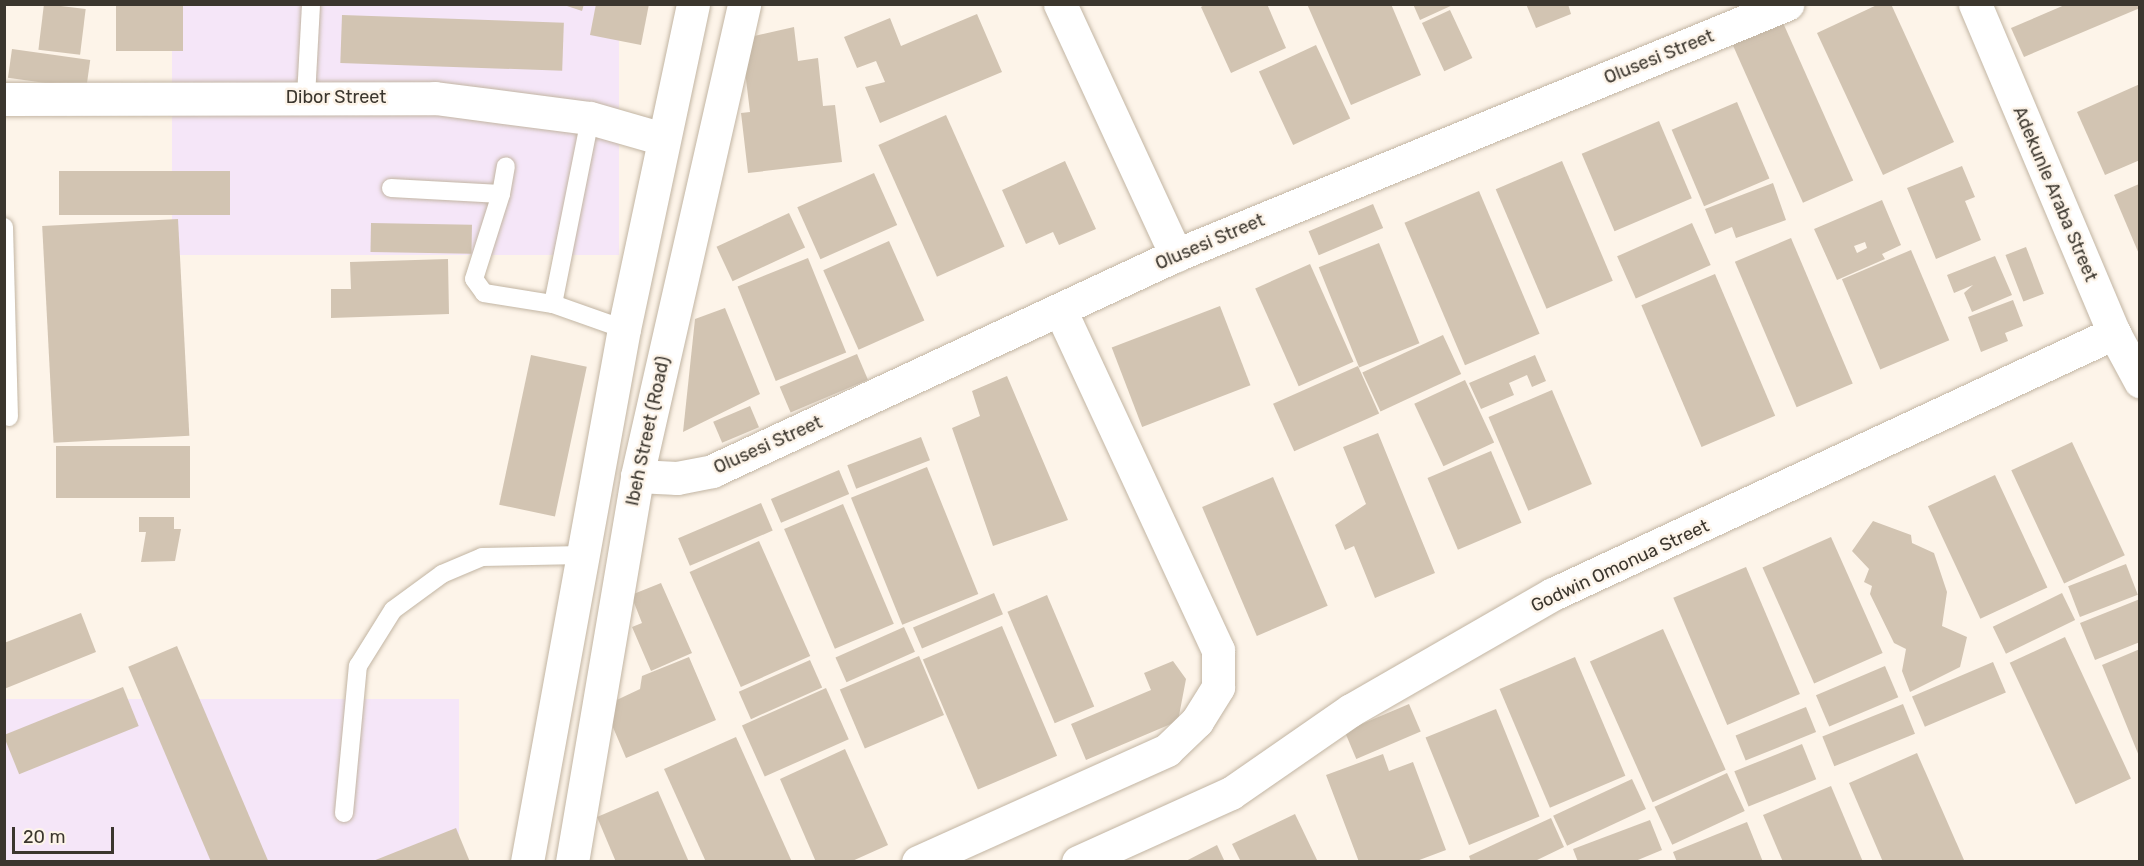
<!DOCTYPE html>
<html>
<head>
<meta charset="utf-8">
<style>
  body { margin:0 }
  #map { position:relative; width:2144px; height:866px; overflow:hidden; background:#fdf4e9; font-family:Rubik,sans-serif }
  div>[style] { position:absolute }
  [style*='--x'] { left:calc(var(--x)*1px); top:calc(var(--y)*1px); width:calc(var(--w)*1px); rotate:calc(var(--a)*1deg) }
  .education>* { inset:0; background:#f5e6f8; transform-origin:0 0 }
  .building>* { inset:0; background:#d2c4b2; transform-origin:0 0 }
  .roads { filter:drop-shadow(0 0 2px #c2b5a3) drop-shadow(0 0 2px #c2b5a3) }
  .service>* { height:18px; margin:-9px; padding:0 9px; transform-origin:9px; border-radius:9px; background:#fff }
  .minor>* { height:33px; margin:-16.5px; padding:0 16.5px; transform-origin:16.5px; border-radius:16.5px; background:#fff }
  .tertiary>* { height:33px; margin:-16.5px; padding:0 16.5px; transform-origin:16.5px; border-radius:16.5px; background:#fff }
  span { translate:-50% -50%; white-space:nowrap; text-align:center; line-height:1.15; -webkit-text-stroke:5px #fdf4e9; paint-order:stroke }
  .street-label { font-size:18px; color:#3b362e }
  .frame { position:absolute; inset:0; border:6px solid #3b362e; pointer-events:none }
  .scale { position:absolute; left:12px; top:827px; width:102px; height:27px; box-sizing:border-box; border:3px solid #3b362e; border-top:0; padding-left:8px; font-size:18px; line-height:21px; white-space:nowrap; color:#3b362e; -webkit-text-stroke:4px #fdf4e9; paint-order:stroke }
</style>
</head>
<body>
<div id="map">
  <div class="education">
    <div style="left:172px;top:5px;width:447px;height:250px"></div>
    <div style="left:4px;top:699px;width:455px;height:162px"></div>
  </div>
  <div class="building">
    <div style="left:44px;top:4px;width:42px;height:46px;rotate:7deg"></div>
    <div style="left:116px;top:4px;width:67px;height:47px"></div>
    <div style="clip-path:polygon(561px 4px,584px 4px,582px 11px)"></div>
    <div style="clip-path:polygon(596px 4px,649px 4px,641px 45px,590px 35px)"></div>
    <div style="clip-path:polygon(1206px 4px,1267px 4px,1286px 48px,1231px 73px,1201px 7px)"></div>
    <div style="clip-path:polygon(1307px 4px,1391px 4px,1421px 75px,1351px 105px)"></div>
    <div style="clip-path:polygon(1413px 4px,1455px 4px,1420px 20px)"></div>
    <div style="clip-path:polygon(1526px 4px,1568px 4px,1571px 14px,1536px 28px)"></div>
    <div style="clip-path:polygon(1879px 4px,1891px 4px,1954px 142px,1883px 175px,1817px 33px)"></div>
    <div style="clip-path:polygon(2067px 4px,2140px 4px,2140px 8px,2024px 57px,2011px 28px)"></div>
    <div style="left:1450px;top:10px;width:53px;height:31px;rotate:65deg"></div>
    <div style="clip-path:polygon(977px 14px,1002px 72px,880px 123px,865px 87px,885px 82px,876px 61px,857px 68px,844px 37px,890px 18px,901px 46px)"></div>
    <div style="left:342px;top:15px;width:222px;height:48px;rotate:2deg"></div>
    <div style="left:1780px;top:16px;width:180px;height:55px;rotate:66deg"></div>
    <div style="clip-path:polygon(794px 27px,798px 61px,818px 58px,823px 106px,835px 105px,842px 162px,748px 173px,741px 113px,750px 112px,741px 39px)"></div>
    <div style="left:1316px;top:45px;width:81px;height:63px;rotate:65deg"></div>
    <div style="left:12px;top:49px;width:79px;height:29px;rotate:8deg"></div>
    <div style="clip-path:polygon(2140px 84px,2140px 160px,2105px 175px,2077px 112px)"></div>
    <div style="left:1737px;top:102px;width:83px;height:71px;rotate:67deg"></div>
    <div style="left:946px;top:115px;width:144px;height:74px;rotate:66deg"></div>
    <div style="left:1659px;top:121px;width:84px;height:84px;rotate:67deg"></div>
    <div style="clip-path:polygon(1065px 161px,1096px 229px,1059px 245px,1053px 232px,1026px 244px,1002px 190px)"></div>
    <div style="left:1562px;top:161px;width:130px;height:72px;rotate:67deg"></div>
    <div style="clip-path:polygon(1962px 166px,1975px 197px,1965px 201px,1981px 240px,1936px 259px,1907px 188px)"></div>
    <div style="left:230px;top:171px;width:44px;height:171px;rotate:90deg"></div>
    <div style="left:874px;top:173px;width:57px;height:84px;rotate:66deg"></div>
    <div style="clip-path:polygon(1773px 183px,1786px 220px,1736px 238px,1732px 227px,1715px 234px,1705px 209px)"></div>
    <div style="clip-path:polygon(2139px 184px,2139px 254px,2114px 195px)"></div>
    <div style="left:1479px;top:191px;width:155px;height:81px;rotate:67deg"></div>
    <div style="clip-path:polygon(evenodd,1882px 200px,1901px 245px,1882px 254px,1885px 259px,1837px 280px,1814px 229px,1882px 200px,1865px 242px,1867px 248px,1857px 253px,1854px 246px,1865px 242px)"></div>
    <div style="left:1373px;top:204px;width:26px;height:70px;rotate:67deg"></div>
    <div style="left:789px;top:213px;width:38px;height:80px;rotate:65deg"></div>
    <div style="left:178px;top:219px;width:217px;height:136px;rotate:87deg"></div>
    <div style="left:371px;top:223px;width:101px;height:29px;rotate:1deg"></div>
    <div style="left:1692px;top:223px;width:46px;height:82px;rotate:66deg"></div>
    <div style="left:1791px;top:238px;width:158px;height:61px;rotate:67deg"></div>
    <div style="left:889px;top:241px;width:87px;height:72px;rotate:66deg"></div>
    <div style="left:1379px;top:243px;width:108px;height:65px;rotate:68deg"></div>
    <div style="left:2026px;top:247px;width:50px;height:22px;rotate:69deg"></div>
    <div style="left:1911px;top:250px;width:98px;height:75px;rotate:67deg"></div>
    <div style="clip-path:polygon(1995px 256px,2012px 295px,1972px 312px,1964px 293px,1973px 285px,1954px 293px,1947px 275px)"></div>
    <div style="left:808px;top:258px;width:102px;height:76px;rotate:68deg"></div>
    <div style="clip-path:polygon(448px 259px,449px 314px,331px 318px,331px 289px,351px 289px,350px 262px)"></div>
    <div style="left:1310px;top:264px;width:107px;height:60px;rotate:66deg"></div>
    <div style="left:1715px;top:274px;width:154px;height:80px;rotate:67deg"></div>
    <div style="clip-path:polygon(2013px 300px,2023px 326px,2005px 333px,2008px 341px,1981px 352px,1968px 317px)"></div>
    <div style="left:1220px;top:306px;width:85px;height:116px;rotate:69deg"></div>
    <div style="clip-path:polygon(725px 308px,760px 394px,683px 432px,695px 319px)"></div>
    <div style="left:1443px;top:335px;width:43px;height:89px;rotate:65deg"></div>
    <div style="left:857px;top:354px;width:28px;height:84px;rotate:67deg"></div>
    <div style="left:531px;top:355px;width:57px;height:153px;rotate:12deg"></div>
    <div style="clip-path:polygon(1535px 355px,1546px 381px,1532px 387px,1527px 375px,1509px 383px,1514px 395px,1481px 409px,1469px 383px)"></div>
    <div style="left:1358px;top:366px;width:52px;height:93px;rotate:66deg"></div>
    <div style="clip-path:polygon(1007px 376px,1068px 520px,993px 546px,952px 428px,980px 416px,972px 391px)"></div>
    <div style="left:1465px;top:380px;width:69px;height:56px;rotate:65deg"></div>
    <div style="left:1552px;top:390px;width:102px;height:69px;rotate:67deg"></div>
    <div style="left:750px;top:406px;width:23px;height:40px;rotate:67deg"></div>
    <div style="clip-path:polygon(1378px 433px,1435px 573px,1375px 598px,1354px 546px,1345px 550px,1335px 525px,1366px 504px,1343px 447px)"></div>
    <div style="left:921px;top:437px;width:25px;height:79px;rotate:69deg"></div>
    <div style="left:2072px;top:442px;width:125px;height:67px;rotate:65deg"></div>
    <div style="left:56px;top:446px;width:134px;height:52px"></div>
    <div style="left:1491px;top:451px;width:78px;height:69px;rotate:67deg"></div>
    <div style="left:927px;top:467px;width:137px;height:82px;rotate:68deg"></div>
    <div style="left:839px;top:470px;width:26px;height:74px;rotate:67deg"></div>
    <div style="left:1995px;top:475px;width:124px;height:74px;rotate:65deg"></div>
    <div style="left:1273px;top:477px;width:140px;height:77px;rotate:67deg"></div>
    <div style="left:761px;top:503px;width:30px;height:90px;rotate:67deg"></div>
    <div style="left:843px;top:504px;width:130px;height:64px;rotate:67deg"></div>
    <div style="clip-path:polygon(139px 517px,174px 517px,174px 529px,181px 529px,175px 561px,141px 562px,146px 532px,139px 532px)"></div>
    <div style="clip-path:polygon(1873px 521px,1911px 535px,1912px 543px,1934px 553px,1947px 592px,1942px 626px,1967px 637px,1960px 667px,1910px 692px,1902px 671px,1906px 649px,1894px 643px,1870px 594px,1872px 586px,1864px 582px,1869px 569px,1852px 551px)"></div>
    <div style="left:1831px;top:537px;width:127px;height:75px;rotate:66deg"></div>
    <div style="left:759px;top:541px;width:126px;height:76px;rotate:66deg"></div>
    <div style="left:2126px;top:564px;width:33px;height:62px;rotate:69deg"></div>
    <div style="left:1746px;top:567px;width:138px;height:79px;rotate:67deg"></div>
    <div style="clip-path:polygon(661px 583px,692px 653px,651px 671px,632px 627px,642px 623px,631px 595px)"></div>
    <div style="left:994px;top:593px;width:23px;height:88px;rotate:67deg"></div>
    <div style="left:2062px;top:593px;width:30px;height:77px;rotate:64deg"></div>
    <div style="left:1047px;top:595px;width:121px;height:43px;rotate:67deg"></div>
    <div style="clip-path:polygon(2140px 599px,2140px 642px,2095px 660px,2080px 623px)"></div>
    <div style="clip-path:polygon(81px 613px,96px 652px,4px 689px,4px 643px)"></div>
    <div style="left:1002px;top:626px;width:141px;height:86px;rotate:67deg"></div>
    <div style="left:904px;top:627px;width:27px;height:75px;rotate:66deg"></div>
    <div style="left:1663px;top:629px;width:154px;height:80px;rotate:66deg"></div>
    <div style="left:2065px;top:637px;width:156px;height:61px;rotate:65deg"></div>
    <div style="left:177px;top:646px;width:234px;height:53px;rotate:67deg"></div>
    <div style="clip-path:polygon(2140px 649px,2140px 756px,2139px 756px,2102px 665px)"></div>
    <div style="left:919px;top:656px;width:64px;height:86px;rotate:67deg"></div>
    <div style="clip-path:polygon(689px 657px,716px 720px,626px 758px,604px 706px,640px 689px,642px 676px)"></div>
    <div style="left:1575px;top:657px;width:129px;height:82px;rotate:67deg"></div>
    <div style="left:810px;top:660px;width:30px;height:78px;rotate:66deg"></div>
    <div style="clip-path:polygon(1173px 661px,1186px 679px,1178px 721px,1086px 760px,1071px 724px,1151px 690px,1144px 673px)"></div>
    <div style="left:1993px;top:662px;width:33px;height:88px;rotate:67deg"></div>
    <div style="left:1885px;top:666px;width:34px;height:75px;rotate:67deg"></div>
    <div style="left:123px;top:687px;width:42px;height:129px;rotate:68deg"></div>
    <div style="left:826px;top:688px;width:56px;height:92px;rotate:66deg"></div>
    <div style="left:1409px;top:704px;width:30px;height:70px;rotate:67deg"></div>
    <div style="left:1903px;top:704px;width:32px;height:87px;rotate:68deg"></div>
    <div style="left:1806px;top:707px;width:27px;height:76px;rotate:68deg"></div>
    <div style="left:1496px;top:709px;width:116px;height:76px;rotate:68deg"></div>
    <div style="clip-path:polygon(736px 737px,792px 862px,706px 862px,664px 769px)"></div>
    <div style="left:1802px;top:744px;width:38px;height:73px;rotate:68deg"></div>
    <div style="clip-path:polygon(845px 749px,888px 845px,850px 862px,816px 862px,780px 779px)"></div>
    <div style="clip-path:polygon(1917px 753px,1964px 860px,1961px 862px,1883px 862px,1849px 783px)"></div>
    <div style="clip-path:polygon(1383px 754px,1389px 771px,1413px 762px,1446px 850px,1414px 862px,1359px 862px,1326px 775px)"></div>
    <div style="left:1727px;top:773px;width:42px;height:80px;rotate:65deg"></div>
    <div style="left:1632px;top:779px;width:33px;height:87px;rotate:65deg"></div>
    <div style="clip-path:polygon(1831px 786px,1863px 862px,1783px 862px,1763px 815px)"></div>
    <div style="clip-path:polygon(658px 791px,689px 862px,616px 862px,597px 817px)"></div>
    <div style="clip-path:polygon(1295px 814px,1318px 862px,1241px 862px,1232px 844px)"></div>
    <div style="clip-path:polygon(1551px 818px,1564px 847px,1533px 862px,1471px 862px,1469px 856px)"></div>
    <div style="clip-path:polygon(1650px 820px,1662px 850px,1633px 862px,1578px 862px,1573px 849px)"></div>
    <div style="clip-path:polygon(1747px 822px,1763px 862px,1677px 862px,1673px 852px)"></div>
    <div style="clip-path:polygon(456px 828px,470px 862px,374px 862px,373px 861px)"></div>
    <div style="clip-path:polygon(1217px 845px,1225px 862px,1184px 862px)"></div>
  </div>
  <div class="roads">
    <div class="service">
      <div style="--x:306;--y:97;--w:93;--a:-86.9"></div>
      <div style="--x:391;--y:188;--w:110;--a:3.1"></div>
      <div style="--x:501;--y:194;--w:89;--a:107.6"></div>
      <div style="--x:474;--y:279;--w:17;--a:54"></div>
      <div style="--x:484;--y:293;--w:70;--a:9.1"></div>
      <div style="--x:553;--y:304;--w:75;--a:19.4"></div>
      <div style="--x:501;--y:194;--w:28;--a:-80"></div>
      <div style="--x:4;--y:227;--w:190;--a:88.5"></div>
      <div style="--x:553;--y:304;--w:190;--a:-78.7"></div>
      <div style="--x:344;--y:813;--w:148;--a:-84.6"></div>
      <div style="--x:358;--y:666;--w:66;--a:-58"></div>
      <div style="--x:393;--y:610;--w:61;--a:-36.3"></div>
      <div style="--x:442;--y:574;--w:43;--a:-23"></div>
      <div style="--x:482;--y:557;--w:101;--a:-1.1"></div>
    </div>
    <div class="minor">
      <div style="--x:1060;--y:4;--w:277;--a:65.2"></div>
      <div style="--x:1975;--y:4;--w:357;--a:67.1"></div>
      <div style="--x:2114;--y:333;--w:55;--a:61.6"></div>
      <div style="--x:4;--y:99;--w:431;--a:-0.1"></div>
      <div style="--x:435;--y:98;--w:156;--a:7.4"></div>
      <div style="--x:590;--y:118;--w:76;--a:16"></div>
      <div style="--x:637;--y:476;--w:40;--a:2.9"></div>
      <div style="--x:677;--y:478;--w:36;--a:-11"></div>
      <div style="--x:712;--y:471;--w:512;--a:-24.96"></div>
      <div style="--x:1176;--y:255;--w:661;--a:-22.33"></div>
      <div style="--x:918;--y:862;--w:273;--a:-24.2"></div>
      <div style="--x:1167;--y:750;--w:42;--a:-44"></div>
      <div style="--x:1197;--y:721;--w:40;--a:-58"></div>
      <div style="--x:1218;--y:687;--w:37;--a:-90"></div>
      <div style="--x:1218;--y:650;--w:374;--a:-114.9"></div>
      <div style="--x:1078;--y:862;--w:168;--a:-24.3"></div>
      <div style="--x:1231;--y:793;--w:146;--a:-34.7"></div>
      <div style="--x:1351;--y:710;--w:233;--a:-29.9"></div>
      <div style="--x:1553;--y:594;--w:619;--a:-24.95"></div>
    </div>
    <div class="tertiary">
      <div style="--x:527;--y:862;--w:542;--a:-79.69"></div>
      <div style="--x:624;--y:329;--w:332;--a:-78"></div>
      <div style="--x:572;--y:862;--w:391;--a:-80.4"></div>
      <div style="--x:637;--y:476;--w:484;--a:-77.2"></div>
    </div>
  </div>
  <div class="street-label">
    <span style="left:1659px;top:57px;rotate:-22deg">Olusesi Street</span>
    <span style="left:336px;top:97px">Dibor Street</span>
    <span style="left:2055px;top:194px;rotate:67deg">Adekunle Araba Street</span>
    <span style="left:1210px;top:242px;rotate:-23deg">Olusesi Street</span>
    <span style="left:648px;top:431px;rotate:-78deg">Ibeh Street (Road)</span>
    <span style="left:768px;top:445px;rotate:-24deg">Olusesi Street</span>
    <span style="left:1620px;top:566px;rotate:-25deg">Godwin Omonua Street</span>
  </div>
  <div class="frame"></div>
  <div class="scale">20 m</div>
</div>
</body>
</html>
